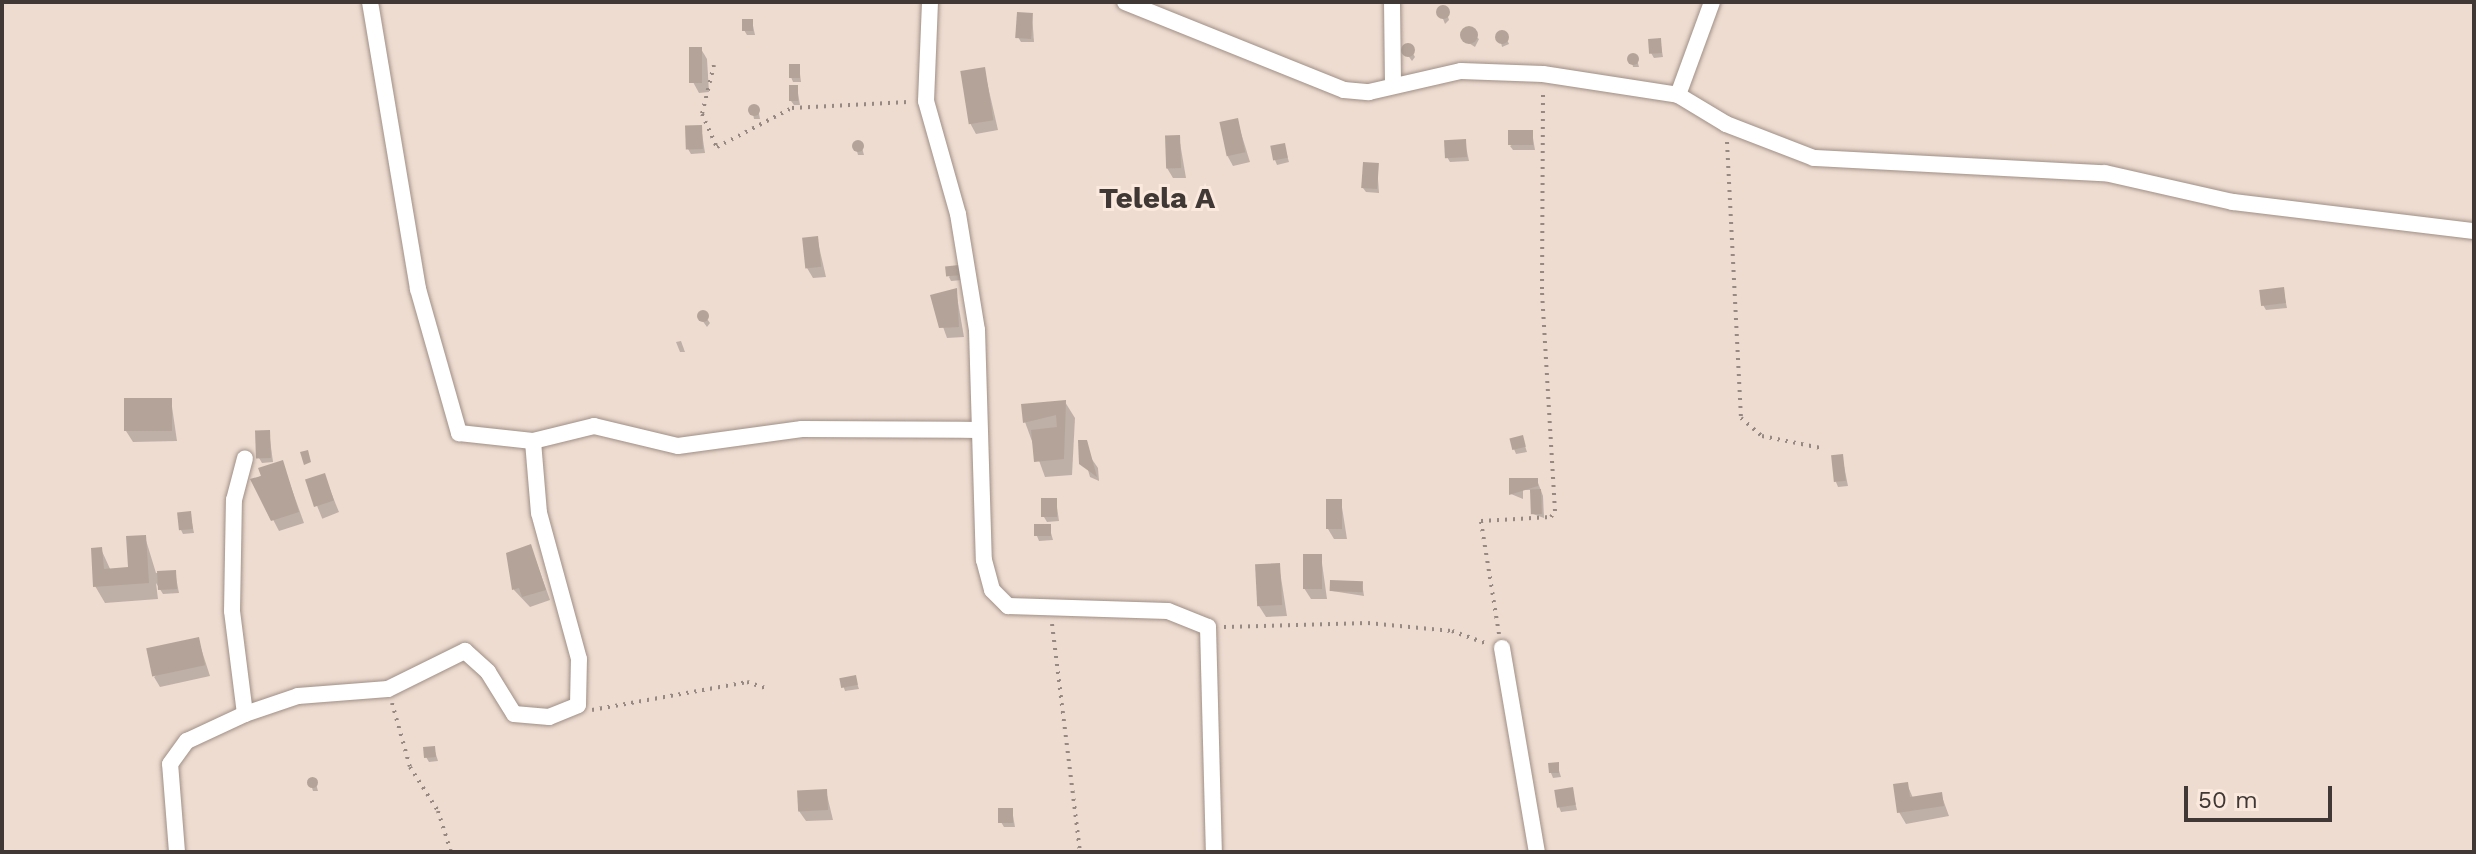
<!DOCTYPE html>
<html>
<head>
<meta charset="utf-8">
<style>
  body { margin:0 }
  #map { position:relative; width:2476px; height:854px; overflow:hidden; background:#eedcd1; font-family:"Work Sans",sans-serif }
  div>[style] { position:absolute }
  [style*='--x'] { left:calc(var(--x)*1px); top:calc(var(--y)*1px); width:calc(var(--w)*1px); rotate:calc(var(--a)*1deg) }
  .shadow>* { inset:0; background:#0003; transform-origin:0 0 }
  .building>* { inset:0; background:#b4a399; transform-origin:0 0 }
  .round { border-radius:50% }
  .path>* { height:4px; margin-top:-2px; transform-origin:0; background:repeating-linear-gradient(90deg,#968982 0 2px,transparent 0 8px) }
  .roads { filter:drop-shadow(0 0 2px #a08f85) drop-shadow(0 0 2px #a08f85) }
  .minor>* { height:16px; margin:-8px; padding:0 8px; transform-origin:8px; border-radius:8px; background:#fff }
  span { translate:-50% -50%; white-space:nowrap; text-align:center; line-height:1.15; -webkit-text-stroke:6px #fbe9de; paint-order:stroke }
  .quarter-label { font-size:30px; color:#3f3834; font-weight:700 }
  .frame { position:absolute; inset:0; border:4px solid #3f3834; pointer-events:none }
  .scale { position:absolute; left:2184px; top:786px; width:148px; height:36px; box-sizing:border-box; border:4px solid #3f3834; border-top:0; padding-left:10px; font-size:24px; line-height:28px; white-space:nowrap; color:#3f3834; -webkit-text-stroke:6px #fbe9de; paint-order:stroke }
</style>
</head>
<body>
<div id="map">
  <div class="shadow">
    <div style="clip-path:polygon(1445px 7px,1449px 20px,1445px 24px,1440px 11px)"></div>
    <div style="clip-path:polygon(1032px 14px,1034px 42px,1021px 42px,1018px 37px)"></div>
    <div style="clip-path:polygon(752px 21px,755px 35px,747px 35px,744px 30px)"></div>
    <div style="clip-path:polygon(1465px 29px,1479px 39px,1475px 47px,1461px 38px)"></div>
    <div style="clip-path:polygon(1503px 31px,1509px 44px,1502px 47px,1499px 33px)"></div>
    <div style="clip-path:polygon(1660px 40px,1663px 57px,1654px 58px,1651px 53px)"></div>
    <div style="clip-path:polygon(1408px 45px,1415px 57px,1412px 61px,1404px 50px)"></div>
    <div style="clip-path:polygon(701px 49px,707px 59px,709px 92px,699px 93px,693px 82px)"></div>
    <div style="clip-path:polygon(1631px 56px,1636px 56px,1639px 67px,1633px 67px)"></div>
    <div style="clip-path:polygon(799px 66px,801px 82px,793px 82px,791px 77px)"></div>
    <div style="clip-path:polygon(984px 69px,998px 130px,976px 134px,970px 123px)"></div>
    <div style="clip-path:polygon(797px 87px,800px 105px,794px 105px,791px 101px)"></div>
    <div style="clip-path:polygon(752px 108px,758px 108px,760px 119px,754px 119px)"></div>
    <div style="clip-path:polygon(1237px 120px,1250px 162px,1233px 166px,1227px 155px)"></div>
    <div style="clip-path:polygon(701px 127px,705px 153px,691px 154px,688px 149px)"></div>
    <div style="clip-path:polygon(1532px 132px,1535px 150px,1513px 150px,1510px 146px)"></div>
    <div style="clip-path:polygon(1179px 137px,1186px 178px,1173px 178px,1167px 168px)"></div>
    <div style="clip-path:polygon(1465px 142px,1469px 161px,1450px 162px,1447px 157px)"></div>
    <div style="clip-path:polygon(855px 144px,861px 144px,864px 155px,858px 155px)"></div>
    <div style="clip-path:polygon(1284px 145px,1289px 162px,1277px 165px,1275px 160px)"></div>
    <div style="clip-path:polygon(1377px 165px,1379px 193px,1366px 192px,1363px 188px)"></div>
    <div style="clip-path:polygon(817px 238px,826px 277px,813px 278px,807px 268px)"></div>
    <div style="clip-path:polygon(958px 267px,962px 280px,951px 281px,949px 277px)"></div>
    <div style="clip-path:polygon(2283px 289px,2287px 308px,2266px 310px,2263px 305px)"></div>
    <div style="clip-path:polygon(956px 291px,964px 337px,947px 338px,932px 296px)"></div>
    <div style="clip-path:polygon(702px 312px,710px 323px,707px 327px,699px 316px)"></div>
    <div style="clip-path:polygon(681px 341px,685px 352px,680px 352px,676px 342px)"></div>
    <div style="clip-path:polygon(171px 400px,177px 441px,133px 442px,126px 431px)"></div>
    <div style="clip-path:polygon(1065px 402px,1075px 418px,1072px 475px,1045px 477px,1025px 422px)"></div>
    <div style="clip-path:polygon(269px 432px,273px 462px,262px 463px,259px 458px)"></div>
    <div style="clip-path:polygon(1522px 437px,1527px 452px,1516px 454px,1514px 449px)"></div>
    <div style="clip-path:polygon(1080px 442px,1098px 468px,1099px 481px,1090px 477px)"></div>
    <div style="clip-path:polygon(1842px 456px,1848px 486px,1838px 487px,1836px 482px)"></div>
    <div style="clip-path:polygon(282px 462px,304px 523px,279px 531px,253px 481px)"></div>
    <div style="left:324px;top:475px;width:40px;height:18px;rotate:68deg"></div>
    <div style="clip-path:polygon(1537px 480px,1543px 496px,1544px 518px,1533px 514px,1532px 490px,1523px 490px,1523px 499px,1511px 494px)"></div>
    <div style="clip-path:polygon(1056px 500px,1059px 521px,1047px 522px,1044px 517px)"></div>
    <div style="clip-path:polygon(1341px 501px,1347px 539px,1334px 539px,1328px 529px)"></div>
    <div style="clip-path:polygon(190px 513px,194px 533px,183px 534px,181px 530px)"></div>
    <div style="clip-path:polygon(1049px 526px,1053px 540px,1039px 541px,1037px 536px)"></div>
    <div style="clip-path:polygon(145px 537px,156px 573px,175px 572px,179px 593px,163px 594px,156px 583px,158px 599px,105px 603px,95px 586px,101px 549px,111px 571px,130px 569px)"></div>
    <div style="clip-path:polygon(531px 547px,550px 600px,530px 607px,514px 590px,508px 554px)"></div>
    <div style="clip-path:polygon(1321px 556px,1327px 599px,1311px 599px,1304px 588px)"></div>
    <div style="clip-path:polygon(1279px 565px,1287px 616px,1266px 617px,1259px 606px)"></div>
    <div style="clip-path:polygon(1362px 583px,1364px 596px,1332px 591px)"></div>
    <div style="clip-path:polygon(198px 639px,210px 676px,160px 687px,154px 677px)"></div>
    <div style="clip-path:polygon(855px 677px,859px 689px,845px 691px,841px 679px)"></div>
    <div style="clip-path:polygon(434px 748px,438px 761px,429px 762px,426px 757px)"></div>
    <div style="clip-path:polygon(1557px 764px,1561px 777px,1553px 778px,1551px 773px)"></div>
    <div style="clip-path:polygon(315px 780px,318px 791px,313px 791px,310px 781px)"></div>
    <div style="clip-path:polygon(1907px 784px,1913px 798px,1941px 794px,1949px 816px,1906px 824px,1899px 812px)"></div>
    <div style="clip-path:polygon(1572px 790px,1577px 810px,1561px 812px,1559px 807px)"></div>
    <div style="clip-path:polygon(826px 791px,833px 820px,806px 821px,799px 811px)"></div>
    <div style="clip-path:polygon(1012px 810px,1015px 827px,1004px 827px,1001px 822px)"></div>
  </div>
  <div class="building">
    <div class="round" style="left:1436px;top:5px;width:14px;height:14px"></div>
    <div style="left:1017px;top:12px;width:16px;height:26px;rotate:4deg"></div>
    <div style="left:742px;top:19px;width:11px;height:12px"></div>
    <div class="round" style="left:1460px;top:26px;width:18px;height:18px"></div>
    <div class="round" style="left:1495px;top:30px;width:14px;height:14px"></div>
    <div style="left:1661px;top:38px;width:15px;height:13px;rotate:86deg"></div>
    <div class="round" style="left:1401px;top:43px;width:14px;height:14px"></div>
    <div style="left:689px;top:47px;width:13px;height:36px"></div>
    <div class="round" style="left:1627px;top:53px;width:12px;height:12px"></div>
    <div style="left:789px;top:64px;width:11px;height:14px"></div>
    <div style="left:985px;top:67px;width:54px;height:25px;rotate:81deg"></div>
    <div style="left:789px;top:85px;width:9px;height:16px"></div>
    <div class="round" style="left:748px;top:104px;width:12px;height:12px"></div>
    <div style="left:1238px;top:118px;width:35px;height:19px;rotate:78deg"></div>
    <div style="left:702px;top:125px;width:24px;height:17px;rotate:88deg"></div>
    <div style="left:1533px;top:130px;width:15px;height:25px;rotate:90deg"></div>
    <div style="left:1180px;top:135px;width:33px;height:15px;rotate:88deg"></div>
    <div style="left:1466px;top:139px;width:18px;height:22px;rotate:87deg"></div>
    <div class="round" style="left:852px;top:140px;width:12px;height:12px"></div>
    <div style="left:1285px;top:143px;width:15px;height:15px;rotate:79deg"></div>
    <div style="left:1363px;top:162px;width:16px;height:26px;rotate:4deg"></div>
    <div style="left:818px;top:236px;width:31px;height:16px;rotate:84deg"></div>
    <div style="left:959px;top:265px;width:10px;height:14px;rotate:84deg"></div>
    <div style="left:2284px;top:287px;width:16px;height:25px;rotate:83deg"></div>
    <div style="clip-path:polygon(957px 288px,959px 327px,939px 328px,930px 295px)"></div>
    <div class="round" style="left:697px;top:310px;width:12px;height:12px"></div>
    <div style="left:172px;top:398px;width:33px;height:48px;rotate:90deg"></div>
    <div style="clip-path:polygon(1066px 400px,1064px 459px,1034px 462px,1031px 430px,1057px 427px,1056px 415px,1023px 423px,1021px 404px)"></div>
    <div style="left:270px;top:430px;width:28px;height:15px;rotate:88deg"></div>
    <div style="left:1523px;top:435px;width:12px;height:14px;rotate:76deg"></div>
    <div style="clip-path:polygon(1078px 440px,1087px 440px,1097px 477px,1079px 464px)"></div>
    <div style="clip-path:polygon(308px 450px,311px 462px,304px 465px,300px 452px)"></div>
    <div style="left:1843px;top:454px;width:27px;height:12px;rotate:84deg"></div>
    <div style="clip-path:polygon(283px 460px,299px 512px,271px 521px,250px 479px,261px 476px,258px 468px)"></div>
    <div style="left:325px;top:473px;width:29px;height:21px;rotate:72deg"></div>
    <div style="clip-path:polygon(1509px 478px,1538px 478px,1538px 486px,1509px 495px)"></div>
    <div style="left:1541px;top:489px;width:25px;height:11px;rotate:88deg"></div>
    <div style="left:1041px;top:498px;width:16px;height:19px"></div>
    <div style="left:1326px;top:499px;width:16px;height:30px"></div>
    <div style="left:191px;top:511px;width:18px;height:14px;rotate:84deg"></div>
    <div style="left:1051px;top:524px;width:12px;height:17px;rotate:90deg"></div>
    <div style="clip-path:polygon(146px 535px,149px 583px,93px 587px,91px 548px,102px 547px,104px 569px,128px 567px,126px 536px)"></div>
    <div style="clip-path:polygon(531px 544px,546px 590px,522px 597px,519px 588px,512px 590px,506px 553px)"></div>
    <div style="left:1303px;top:554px;width:19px;height:35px"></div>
    <div style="left:1280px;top:563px;width:42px;height:25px;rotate:87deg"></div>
    <div style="left:176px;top:570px;width:19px;height:19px;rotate:87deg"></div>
    <div style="left:1330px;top:580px;width:33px;height:11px;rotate:2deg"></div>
    <div style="left:199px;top:637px;width:29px;height:54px;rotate:78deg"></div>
    <div style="left:856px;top:675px;width:10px;height:17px;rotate:79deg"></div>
    <div style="left:435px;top:746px;width:11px;height:12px;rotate:85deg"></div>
    <div style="clip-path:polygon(1559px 762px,1559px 773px,1549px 773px,1548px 763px)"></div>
    <div class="round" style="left:306.5px;top:776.5px;width:11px;height:11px"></div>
    <div style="clip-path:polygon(1908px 782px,1910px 797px,1942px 792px,1944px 806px,1897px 813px,1893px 784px)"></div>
    <div style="left:1573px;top:787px;width:18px;height:19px;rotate:81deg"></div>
    <div style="left:827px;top:789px;width:21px;height:30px;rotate:87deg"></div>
    <div style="left:998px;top:808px;width:15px;height:15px"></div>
  </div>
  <div class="path">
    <div style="--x:714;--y:65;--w:50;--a:103.8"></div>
    <div style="--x:702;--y:114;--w:36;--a:66"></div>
    <div style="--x:717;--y:147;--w:85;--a:-27.5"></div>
    <div style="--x:792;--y:108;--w:116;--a:-3"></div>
    <div style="--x:1727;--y:142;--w:276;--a:87.1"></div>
    <div style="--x:1741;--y:418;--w:28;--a:41"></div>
    <div style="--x:1762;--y:436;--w:60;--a:11.5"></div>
    <div style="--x:1052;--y:624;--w:230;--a:83"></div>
    <div style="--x:1224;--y:627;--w:144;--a:-1.6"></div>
    <div style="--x:1368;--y:623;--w:84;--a:5.4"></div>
    <div style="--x:1452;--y:631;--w:38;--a:20"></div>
    <div style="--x:1499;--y:634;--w:114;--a:-99.1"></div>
    <div style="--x:1481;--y:521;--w:70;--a:-3.3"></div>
    <div style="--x:1551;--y:517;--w:7;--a:-56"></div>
    <div style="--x:1555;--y:511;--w:222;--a:-93.4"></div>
    <div style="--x:1542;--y:289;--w:200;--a:-89.7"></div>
    <div style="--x:392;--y:703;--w:66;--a:74.3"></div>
    <div style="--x:410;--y:767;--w:52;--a:57.5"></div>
    <div style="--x:438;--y:811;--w:43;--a:72.4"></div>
    <div style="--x:592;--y:710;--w:158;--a:-10.2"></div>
    <div style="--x:747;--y:682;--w:19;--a:18"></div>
  </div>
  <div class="roads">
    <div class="minor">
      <div style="--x:370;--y:2;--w:291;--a:80.5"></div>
      <div style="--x:418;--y:289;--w:150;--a:74.1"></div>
      <div style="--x:459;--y:433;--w:74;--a:6.2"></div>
      <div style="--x:533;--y:441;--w:63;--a:-13.8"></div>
      <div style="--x:594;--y:426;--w:86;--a:13.4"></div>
      <div style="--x:678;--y:446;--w:125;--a:-7.8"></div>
      <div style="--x:802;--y:429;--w:176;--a:0.3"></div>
      <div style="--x:930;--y:2;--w:99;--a:92.3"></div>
      <div style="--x:926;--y:101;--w:117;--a:74.2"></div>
      <div style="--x:958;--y:214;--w:118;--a:80.7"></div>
      <div style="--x:977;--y:330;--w:230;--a:88.3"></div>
      <div style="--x:984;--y:560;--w:31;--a:75"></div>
      <div style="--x:992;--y:590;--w:23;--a:45"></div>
      <div style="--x:1008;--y:606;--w:160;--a:1.8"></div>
      <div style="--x:1168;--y:611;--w:43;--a:21.8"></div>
      <div style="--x:1208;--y:627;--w:225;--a:88.5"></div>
      <div style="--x:1125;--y:2;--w:236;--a:21.9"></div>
      <div style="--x:1344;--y:90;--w:25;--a:5"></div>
      <div style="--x:1369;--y:92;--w:94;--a:-12.9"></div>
      <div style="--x:1461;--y:71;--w:82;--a:2.1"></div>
      <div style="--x:1543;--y:74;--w:137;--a:8.8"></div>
      <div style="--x:1678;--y:95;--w:56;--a:31.1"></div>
      <div style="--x:1726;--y:124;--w:94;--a:21.1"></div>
      <div style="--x:1814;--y:158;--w:291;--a:3"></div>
      <div style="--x:2105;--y:173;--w:131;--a:12.8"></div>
      <div style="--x:2233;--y:202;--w:243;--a:6.9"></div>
      <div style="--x:1392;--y:2;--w:82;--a:89.3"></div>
      <div style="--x:1678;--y:95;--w:99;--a:-69.9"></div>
      <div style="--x:1502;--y:648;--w:207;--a:80.3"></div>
      <div style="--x:245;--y:714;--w:104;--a:-97.2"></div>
      <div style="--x:232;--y:611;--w:111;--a:-89"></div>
      <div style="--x:234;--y:500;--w:43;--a:-75.3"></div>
      <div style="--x:177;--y:852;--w:88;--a:-94.5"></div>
      <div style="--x:170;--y:764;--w:29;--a:-54"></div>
      <div style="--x:187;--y:741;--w:64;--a:-25"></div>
      <div style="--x:245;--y:714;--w:56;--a:-18.8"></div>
      <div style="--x:298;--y:696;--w:90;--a:-4.4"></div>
      <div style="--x:388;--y:689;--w:86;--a:-26.3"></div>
      <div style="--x:465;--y:651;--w:31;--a:42"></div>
      <div style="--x:488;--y:672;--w:49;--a:58.2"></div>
      <div style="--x:514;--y:714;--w:35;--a:5"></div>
      <div style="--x:549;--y:717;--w:31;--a:-22"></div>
      <div style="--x:578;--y:705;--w:46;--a:-88.8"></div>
      <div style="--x:579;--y:659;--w:151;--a:-105.3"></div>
      <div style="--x:539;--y:513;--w:72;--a:-94.8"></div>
    </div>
  </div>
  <div class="quarter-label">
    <span style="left:1157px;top:198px">Telela A</span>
  </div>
  <div class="frame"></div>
  <div class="scale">50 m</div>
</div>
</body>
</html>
